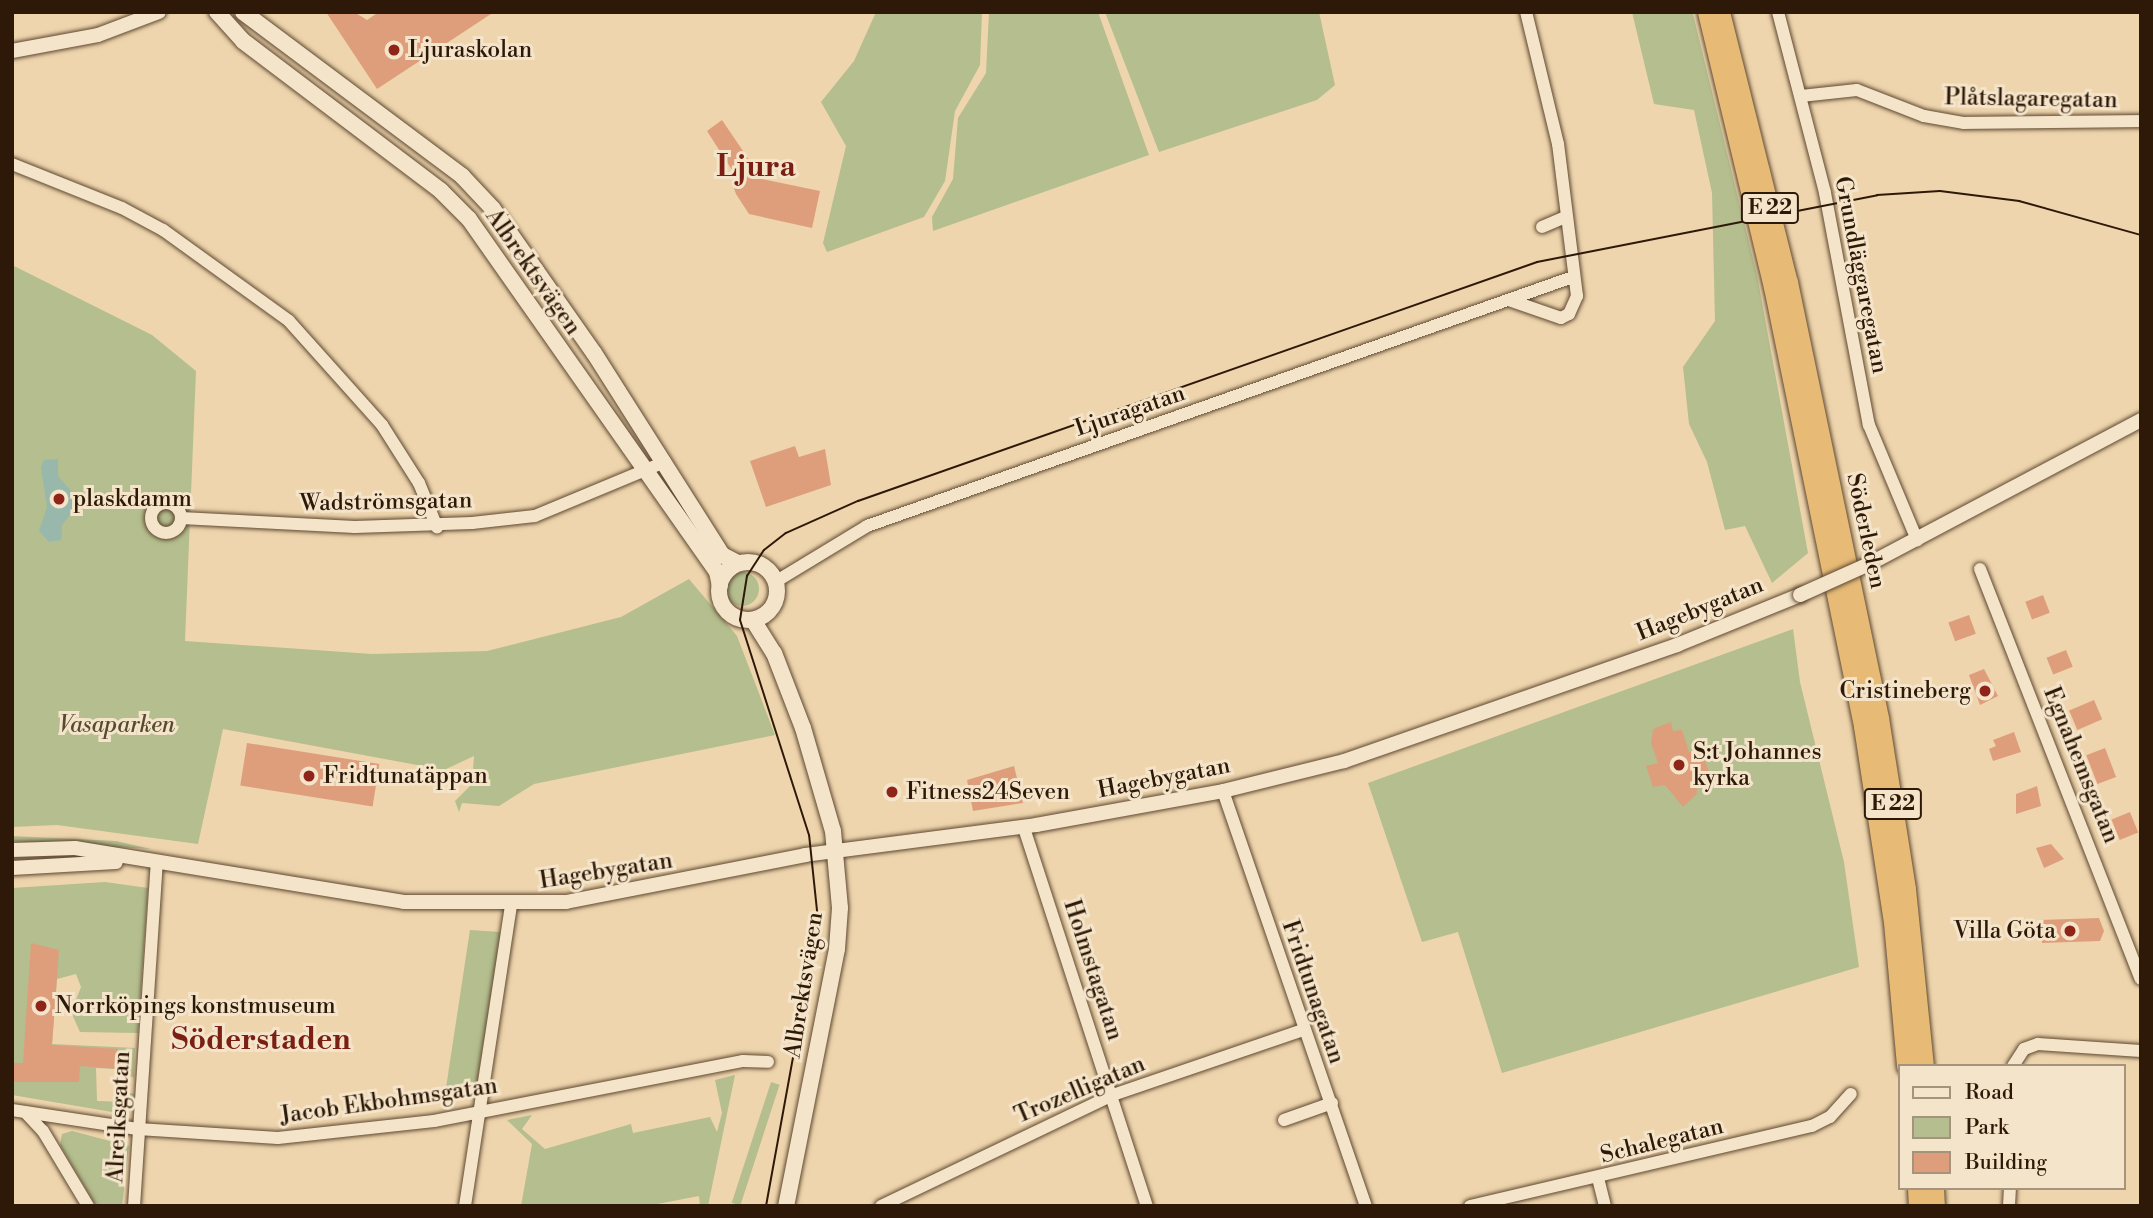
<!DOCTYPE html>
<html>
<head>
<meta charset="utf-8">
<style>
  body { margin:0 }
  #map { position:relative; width:2153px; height:1218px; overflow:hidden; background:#eed5ad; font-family:"Libre Bodoni",serif }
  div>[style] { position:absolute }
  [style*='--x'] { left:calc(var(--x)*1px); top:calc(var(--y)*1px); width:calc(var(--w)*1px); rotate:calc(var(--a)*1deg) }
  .green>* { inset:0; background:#b4be8e; transform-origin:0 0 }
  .round { border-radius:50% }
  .water>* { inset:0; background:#99b8ac }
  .building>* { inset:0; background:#de9e7c; transform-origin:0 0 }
  .roads { filter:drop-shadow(0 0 2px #5e4831) drop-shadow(0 0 2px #5e4831) }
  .minor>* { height:12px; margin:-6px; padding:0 6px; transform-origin:6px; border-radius:6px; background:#f4e4ca }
  .minor>.ring { margin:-6px; padding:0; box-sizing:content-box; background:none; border:12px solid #f4e4ca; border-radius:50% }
  .tertiary>* { height:14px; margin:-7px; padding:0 7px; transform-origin:7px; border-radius:7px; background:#f4e4ca }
  .secondary>* { height:16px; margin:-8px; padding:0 8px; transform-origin:8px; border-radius:8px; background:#f4e4ca }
  .secondary>.ring { margin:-8px; padding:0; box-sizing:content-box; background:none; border:16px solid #f4e4ca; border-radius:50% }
  .trunk>* { height:19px; margin:-9.5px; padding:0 9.5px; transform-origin:9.5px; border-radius:9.5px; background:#e7ba76 }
  .tram>* { height:2px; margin:-1px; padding:0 1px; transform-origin:1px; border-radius:1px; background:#2e1908 }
  .bridges { filter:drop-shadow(0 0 2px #5e4831) drop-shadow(0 0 2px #5e4831) }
  .tertiary-bridge>* { height:14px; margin:-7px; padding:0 7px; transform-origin:7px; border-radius:7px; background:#f4e4ca }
  .dots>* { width:19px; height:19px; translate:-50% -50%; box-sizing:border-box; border:4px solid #f4e4ca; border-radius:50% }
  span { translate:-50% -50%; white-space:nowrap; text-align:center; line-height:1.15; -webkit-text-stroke:6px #f4e4ca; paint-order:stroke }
  .shield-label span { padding:2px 5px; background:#f4e4ca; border:2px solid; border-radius:5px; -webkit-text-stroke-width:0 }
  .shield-label { font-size:21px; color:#2e1908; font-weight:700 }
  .poi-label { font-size:23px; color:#2e1908 }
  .left { translate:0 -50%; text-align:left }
  .right { translate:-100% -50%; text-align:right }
  .street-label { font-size:23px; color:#2e1908 }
  .park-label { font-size:23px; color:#564b30; font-style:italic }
  .district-label { font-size:30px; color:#7a1f14; font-weight:700 }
  .frame { position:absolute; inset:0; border:14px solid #2e1908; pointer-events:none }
  .legend { position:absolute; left:1898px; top:1064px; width:228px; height:126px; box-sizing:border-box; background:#f4e4ca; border:2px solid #a5937c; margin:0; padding:9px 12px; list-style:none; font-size:21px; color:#2e1908 }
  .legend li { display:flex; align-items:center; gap:14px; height:35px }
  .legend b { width:35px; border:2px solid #a5937c }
</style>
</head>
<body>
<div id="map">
  <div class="green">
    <div style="clip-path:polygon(876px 12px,982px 12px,980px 65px,955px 111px,945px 181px,924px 217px,827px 252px,823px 243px,846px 146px,821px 102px,854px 61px)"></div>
    <div style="clip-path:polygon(989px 12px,1098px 12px,1149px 155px,933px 231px,932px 217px,953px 179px,958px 118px,986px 73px)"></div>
    <div style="clip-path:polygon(1105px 12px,1319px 12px,1335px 85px,1317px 100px,1159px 152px)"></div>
    <div style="clip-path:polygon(1632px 12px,1693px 14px,1757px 275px,1808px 553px,1772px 583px,1745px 526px,1725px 530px,1707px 462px,1689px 424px,1683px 367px,1715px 321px,1712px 193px,1694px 110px,1654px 104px)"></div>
    <div style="clip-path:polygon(12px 265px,152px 335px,196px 371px,185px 641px,372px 654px,487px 651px,621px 617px,689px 579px,737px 636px,775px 735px,534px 784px,499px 806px,462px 803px,459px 812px,455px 801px,472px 784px,474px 756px,444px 770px,223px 729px,198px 844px,57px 825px,12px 827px)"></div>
    <div class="round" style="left:725px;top:572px;width:34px;height:34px"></div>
    <div style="clip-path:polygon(1793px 629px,1800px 682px,1844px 862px,1859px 967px,1502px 1073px,1458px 932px,1422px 942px,1368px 783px)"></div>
    <div style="clip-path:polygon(12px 836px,116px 841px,151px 849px,12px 841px)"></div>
    <div style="clip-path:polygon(105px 882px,148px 888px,138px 1033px,80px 1032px,71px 1012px,81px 987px,76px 974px,57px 979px,52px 1044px,135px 1048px,134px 1078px,119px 1069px,96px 1068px,97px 1101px,129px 1102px,130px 1093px,135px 1094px,133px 1107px,124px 1114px,12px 1095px,12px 888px)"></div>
    <div style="clip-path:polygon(470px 930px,501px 932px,477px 1084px,465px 1098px,444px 1101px)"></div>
    <div style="clip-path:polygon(735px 1075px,708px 1206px,700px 1206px,699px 1196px,647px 1206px,521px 1206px,532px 1144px,507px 1120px,532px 1115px,522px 1129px,545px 1149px,631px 1124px,633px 1133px,710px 1117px,717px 1132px,722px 1113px,715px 1080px)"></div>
    <div style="left:771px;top:1082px;width:9px;height:127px;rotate:18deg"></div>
    <div style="clip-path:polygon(72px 1131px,129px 1146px,122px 1206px,96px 1206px,60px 1145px,62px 1134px)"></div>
  </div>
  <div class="water">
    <div style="clip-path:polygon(58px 459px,58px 476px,71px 491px,73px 511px,62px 525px,61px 540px,49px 542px,39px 531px,47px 507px,41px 467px,44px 460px)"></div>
  </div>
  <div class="building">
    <div style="clip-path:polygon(326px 12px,354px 12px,367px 20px,379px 12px,494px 12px,377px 89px)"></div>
    <div style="clip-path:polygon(722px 120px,762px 179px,820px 191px,812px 228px,749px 214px,736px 194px,733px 185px,739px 181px,707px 131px)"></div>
    <div style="clip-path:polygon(795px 446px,799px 457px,825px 449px,831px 485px,766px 507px,750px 461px)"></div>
    <div style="left:2043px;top:595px;width:19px;height:19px;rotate:69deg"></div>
    <div style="left:1969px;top:615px;width:20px;height:22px;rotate:70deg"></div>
    <div style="left:2066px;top:650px;width:18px;height:21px;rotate:68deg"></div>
    <div style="clip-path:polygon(1984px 669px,1998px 696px,1980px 705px,1969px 675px)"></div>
    <div style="left:2094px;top:700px;width:21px;height:27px;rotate:67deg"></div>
    <div style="clip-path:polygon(1671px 722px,1673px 731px,1682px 730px,1689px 752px,1700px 749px,1709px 771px,1696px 776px,1697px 794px,1683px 807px,1665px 785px,1653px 787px,1646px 766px,1658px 763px,1651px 743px,1653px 729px)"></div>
    <div style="clip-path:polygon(2014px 732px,2021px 752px,1993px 761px,1989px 749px,1996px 746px,1993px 740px)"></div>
    <div style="left:247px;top:743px;width:134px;height:43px;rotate:9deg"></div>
    <div style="left:2105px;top:748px;width:31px;height:20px;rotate:69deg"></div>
    <div style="clip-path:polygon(1014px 766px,1023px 803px,973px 811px,967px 780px)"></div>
    <div style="clip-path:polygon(2037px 786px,2041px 806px,2016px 814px,2016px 794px)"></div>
    <div style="left:2130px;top:812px;width:22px;height:20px;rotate:68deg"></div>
    <div style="clip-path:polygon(2051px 844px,2064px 859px,2044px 868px,2036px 848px)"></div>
    <div style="clip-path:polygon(2099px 918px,2104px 931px,2100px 941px,2042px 943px,2040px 920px)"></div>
    <div style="clip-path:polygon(31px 943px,59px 950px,52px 1045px,118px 1049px,117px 1069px,80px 1066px,79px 1082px,12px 1082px,12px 1063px,23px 1063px)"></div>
  </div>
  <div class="roads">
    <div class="minor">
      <div style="--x:1778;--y:12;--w:187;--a:75.4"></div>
      <div style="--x:1825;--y:193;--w:236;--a:79.3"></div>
      <div style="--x:1869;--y:425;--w:125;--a:67.3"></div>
      <div style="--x:1801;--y:96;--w:56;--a:-6.1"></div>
      <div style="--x:1857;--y:90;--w:72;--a:21.2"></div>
      <div style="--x:1924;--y:116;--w:41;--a:9.9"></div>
      <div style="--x:1964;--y:123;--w:177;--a:-0.6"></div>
      <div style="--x:12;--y:164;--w:118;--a:21.8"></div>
      <div style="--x:122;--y:208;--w:47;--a:28.2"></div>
      <div style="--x:163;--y:230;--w:155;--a:35.8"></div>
      <div style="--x:289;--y:321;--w:140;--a:48.2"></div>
      <div style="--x:382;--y:425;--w:69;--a:57.5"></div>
      <div style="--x:419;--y:483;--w:48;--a:67.8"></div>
      <div style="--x:1542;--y:227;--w:26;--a:-23"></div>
      <div style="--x:1509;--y:300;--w:55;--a:19.1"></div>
      <div style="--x:1561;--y:318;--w:9;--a:-27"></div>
      <div style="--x:1569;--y:314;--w:20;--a:-66"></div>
      <div style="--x:1577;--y:296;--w:153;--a:-97.1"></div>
      <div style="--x:1558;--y:144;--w:136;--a:-103.6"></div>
      <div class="ring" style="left:151px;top:503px;width:18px;height:18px"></div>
      <div style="--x:181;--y:518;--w:174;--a:3"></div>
      <div style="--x:355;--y:527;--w:117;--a:-2"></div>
      <div style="--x:472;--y:523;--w:63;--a:-6.3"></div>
      <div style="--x:535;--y:516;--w:141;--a:-22.6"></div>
      <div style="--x:1980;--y:569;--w:440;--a:68.6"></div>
      <div style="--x:775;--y:582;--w:108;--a:-31.3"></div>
      <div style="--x:867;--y:526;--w:749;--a:-19.43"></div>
      <div style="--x:1223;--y:791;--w:439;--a:71"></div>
      <div style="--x:1024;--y:828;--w:398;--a:72"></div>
      <div style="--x:2013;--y:1066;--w:20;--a:-57"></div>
      <div style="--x:2024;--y:1049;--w:15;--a:-20"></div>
      <div style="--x:2038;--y:1044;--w:103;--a:3.9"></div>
      <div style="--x:12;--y:1110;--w:127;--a:8.6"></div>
      <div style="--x:138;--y:1129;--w:140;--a:3.7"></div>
      <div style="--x:278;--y:1138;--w:157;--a:-6.2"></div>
      <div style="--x:434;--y:1121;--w:315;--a:-11"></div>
      <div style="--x:743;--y:1061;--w:25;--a:2"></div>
      <div style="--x:25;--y:1112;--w:26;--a:47"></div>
      <div style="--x:43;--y:1131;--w:87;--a:59"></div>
      <div style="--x:1284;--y:1120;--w:51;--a:-19.5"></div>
      <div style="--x:1598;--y:1178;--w:29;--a:76"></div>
      <div style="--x:134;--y:1206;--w:344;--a:-86.2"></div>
      <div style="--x:465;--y:1206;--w:304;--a:-81.3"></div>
      <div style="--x:881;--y:1206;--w:257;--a:-25.6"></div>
      <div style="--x:1113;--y:1095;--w:201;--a:-18.9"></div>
      <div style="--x:1470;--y:1206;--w:351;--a:-13.2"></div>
      <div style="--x:1812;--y:1126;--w:20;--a:-27"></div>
      <div style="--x:1830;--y:1117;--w:31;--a:-48"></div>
      <div style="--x:2009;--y:1206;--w:18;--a:-87"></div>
    </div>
    <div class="tertiary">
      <div style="--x:12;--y:51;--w:87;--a:-10.5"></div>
      <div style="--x:98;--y:35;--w:65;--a:-20.7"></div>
      <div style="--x:1869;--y:564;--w:308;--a:-27.9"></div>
      <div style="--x:12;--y:850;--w:63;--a:-1.8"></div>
      <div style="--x:75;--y:848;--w:333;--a:9.3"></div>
      <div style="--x:404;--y:902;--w:162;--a:0"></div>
      <div style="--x:566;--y:902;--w:244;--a:-11.1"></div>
      <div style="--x:805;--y:855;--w:233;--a:-7.4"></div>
      <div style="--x:1036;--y:825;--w:190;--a:-10.3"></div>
      <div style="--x:1223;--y:791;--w:125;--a:-13.9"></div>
      <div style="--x:1344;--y:761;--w:353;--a:-19.2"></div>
      <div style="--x:1677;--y:645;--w:133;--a:-22.1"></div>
      <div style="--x:12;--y:868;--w:104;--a:-3.3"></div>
    </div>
    <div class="secondary">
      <div style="--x:217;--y:12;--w:39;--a:48"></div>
      <div style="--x:243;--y:41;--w:248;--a:37.1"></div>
      <div style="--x:441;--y:191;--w:40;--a:45"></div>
      <div style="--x:469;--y:219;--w:431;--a:54.9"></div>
      <div style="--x:717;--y:572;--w:14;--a:78"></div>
      <div style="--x:243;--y:12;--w:274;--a:36.8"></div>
      <div style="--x:462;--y:176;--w:45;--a:46.8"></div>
      <div style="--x:493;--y:209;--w:176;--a:55"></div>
      <div style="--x:594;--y:353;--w:239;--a:57.6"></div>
      <div style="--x:722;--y:555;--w:18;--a:27"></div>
      <div class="ring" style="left:719px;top:562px;width:42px;height:42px"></div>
      <div style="--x:753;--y:620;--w:39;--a:58"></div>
      <div style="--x:774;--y:653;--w:80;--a:68.9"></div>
      <div style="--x:803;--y:728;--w:107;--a:73.8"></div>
      <div style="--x:833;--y:831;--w:77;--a:84.8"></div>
      <div style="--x:840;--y:908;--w:41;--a:94.2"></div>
      <div style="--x:837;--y:949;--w:262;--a:101.2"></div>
    </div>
    <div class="trunk">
      <div style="--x:1707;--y:12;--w:283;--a:76.5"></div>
      <div style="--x:1773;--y:287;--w:448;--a:78.4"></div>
      <div style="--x:1863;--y:726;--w:198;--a:81.3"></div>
      <div style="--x:1893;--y:922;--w:145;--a:84.8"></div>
      <div style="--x:1720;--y:12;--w:278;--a:75.9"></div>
      <div style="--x:1788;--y:282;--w:445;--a:78.2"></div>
      <div style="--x:1879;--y:718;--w:173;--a:81"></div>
      <div style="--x:1906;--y:889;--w:178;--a:84.2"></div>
      <div style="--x:1917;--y:1188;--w:18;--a:87"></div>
      <div style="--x:1934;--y:1188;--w:18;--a:87"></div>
    </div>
  </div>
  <div class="tram">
    <div style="--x:766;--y:1206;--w:291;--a:-79.7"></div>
    <div style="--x:818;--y:920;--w:85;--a:-96"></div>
    <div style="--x:809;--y:835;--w:226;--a:-107.8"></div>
    <div style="--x:740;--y:620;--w:45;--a:-81"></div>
    <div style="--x:747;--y:576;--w:31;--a:-57"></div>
    <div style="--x:764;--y:550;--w:28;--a:-38"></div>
    <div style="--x:786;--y:533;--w:79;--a:-24"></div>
    <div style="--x:858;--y:501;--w:720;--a:-19.39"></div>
    <div style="--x:1537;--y:262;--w:347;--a:-11.1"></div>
    <div style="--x:1877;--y:195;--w:63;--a:-3.6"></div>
    <div style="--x:1940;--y:191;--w:80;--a:7.2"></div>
    <div style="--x:2019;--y:201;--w:127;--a:15.6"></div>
  </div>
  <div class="bridges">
    <div class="tertiary-bridge">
      <div style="--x:1800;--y:595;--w:76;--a:-24.2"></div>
    </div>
  </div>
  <div class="dots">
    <div style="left:394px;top:50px;background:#8f2418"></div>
    <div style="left:59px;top:499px;background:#8f2418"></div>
    <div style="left:1985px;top:691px;background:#8f2418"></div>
    <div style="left:1679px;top:765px;background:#8f2418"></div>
    <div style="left:309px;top:776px;background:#8f2418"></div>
    <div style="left:892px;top:792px;background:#8f2418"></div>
    <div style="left:2070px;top:931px;background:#8f2418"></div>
    <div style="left:41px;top:1006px;background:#8f2418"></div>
  </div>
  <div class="shield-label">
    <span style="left:1770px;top:208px">E 22</span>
    <span style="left:1893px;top:804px">E 22</span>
  </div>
  <div class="poi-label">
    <span class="left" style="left:408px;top:50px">Ljuraskolan</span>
    <span class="left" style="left:73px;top:499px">plaskdamm</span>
    <span class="right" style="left:1971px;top:691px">Cristineberg</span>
    <span class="left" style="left:1693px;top:765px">S:t Johannes<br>kyrka</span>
    <span class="left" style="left:323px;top:776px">Fridtunatäppan</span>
    <span class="left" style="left:906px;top:792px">Fitness24Seven</span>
    <span class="right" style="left:2056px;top:931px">Villa Göta</span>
    <span class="left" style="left:55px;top:1006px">Norrköpings konstmuseum</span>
  </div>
  <div class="street-label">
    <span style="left:2031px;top:99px;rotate:1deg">Plåtslagaregatan</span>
    <span style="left:533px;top:272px;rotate:55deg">Albrektsvägen</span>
    <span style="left:1861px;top:275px;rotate:79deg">Grundläggaregatan</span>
    <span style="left:1130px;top:411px;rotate:-19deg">Ljuragatan</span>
    <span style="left:386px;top:502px;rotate:-1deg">Wadströmsgatan</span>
    <span style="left:1866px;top:531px;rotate:78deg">Söderleden</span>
    <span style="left:1700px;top:609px;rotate:-22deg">Hagebygatan</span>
    <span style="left:2081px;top:765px;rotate:68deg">Egnahemsgatan</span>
    <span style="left:1164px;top:778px;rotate:-11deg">Hagebygatan</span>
    <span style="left:606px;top:871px;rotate:-9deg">Hagebygatan</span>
    <span style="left:1093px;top:970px;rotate:72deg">Holmstagatan</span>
    <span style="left:804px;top:985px;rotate:-81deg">Albrektsvägen</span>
    <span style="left:1313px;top:992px;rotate:71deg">Fridtunagatan</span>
    <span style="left:1080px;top:1090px;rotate:-23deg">Trozelligatan</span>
    <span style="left:389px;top:1101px;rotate:-8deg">Jacob Ekbohmsgatan</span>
    <span style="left:119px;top:1117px;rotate:-87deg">Alreiksgatan</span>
    <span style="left:1662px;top:1141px;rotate:-14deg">Schalegatan</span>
  </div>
  <div class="park-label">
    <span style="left:117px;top:725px">Vasaparken</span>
  </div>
  <div class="district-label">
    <span style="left:756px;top:167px">Ljura</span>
    <span style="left:261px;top:1040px">Söderstaden</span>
  </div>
  <div class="frame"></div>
  <ul class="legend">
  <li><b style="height:9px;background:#f4e4ca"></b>Road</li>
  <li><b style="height:19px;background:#b4be8e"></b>Park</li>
  <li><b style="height:19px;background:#de9e7c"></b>Building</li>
  </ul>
</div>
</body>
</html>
